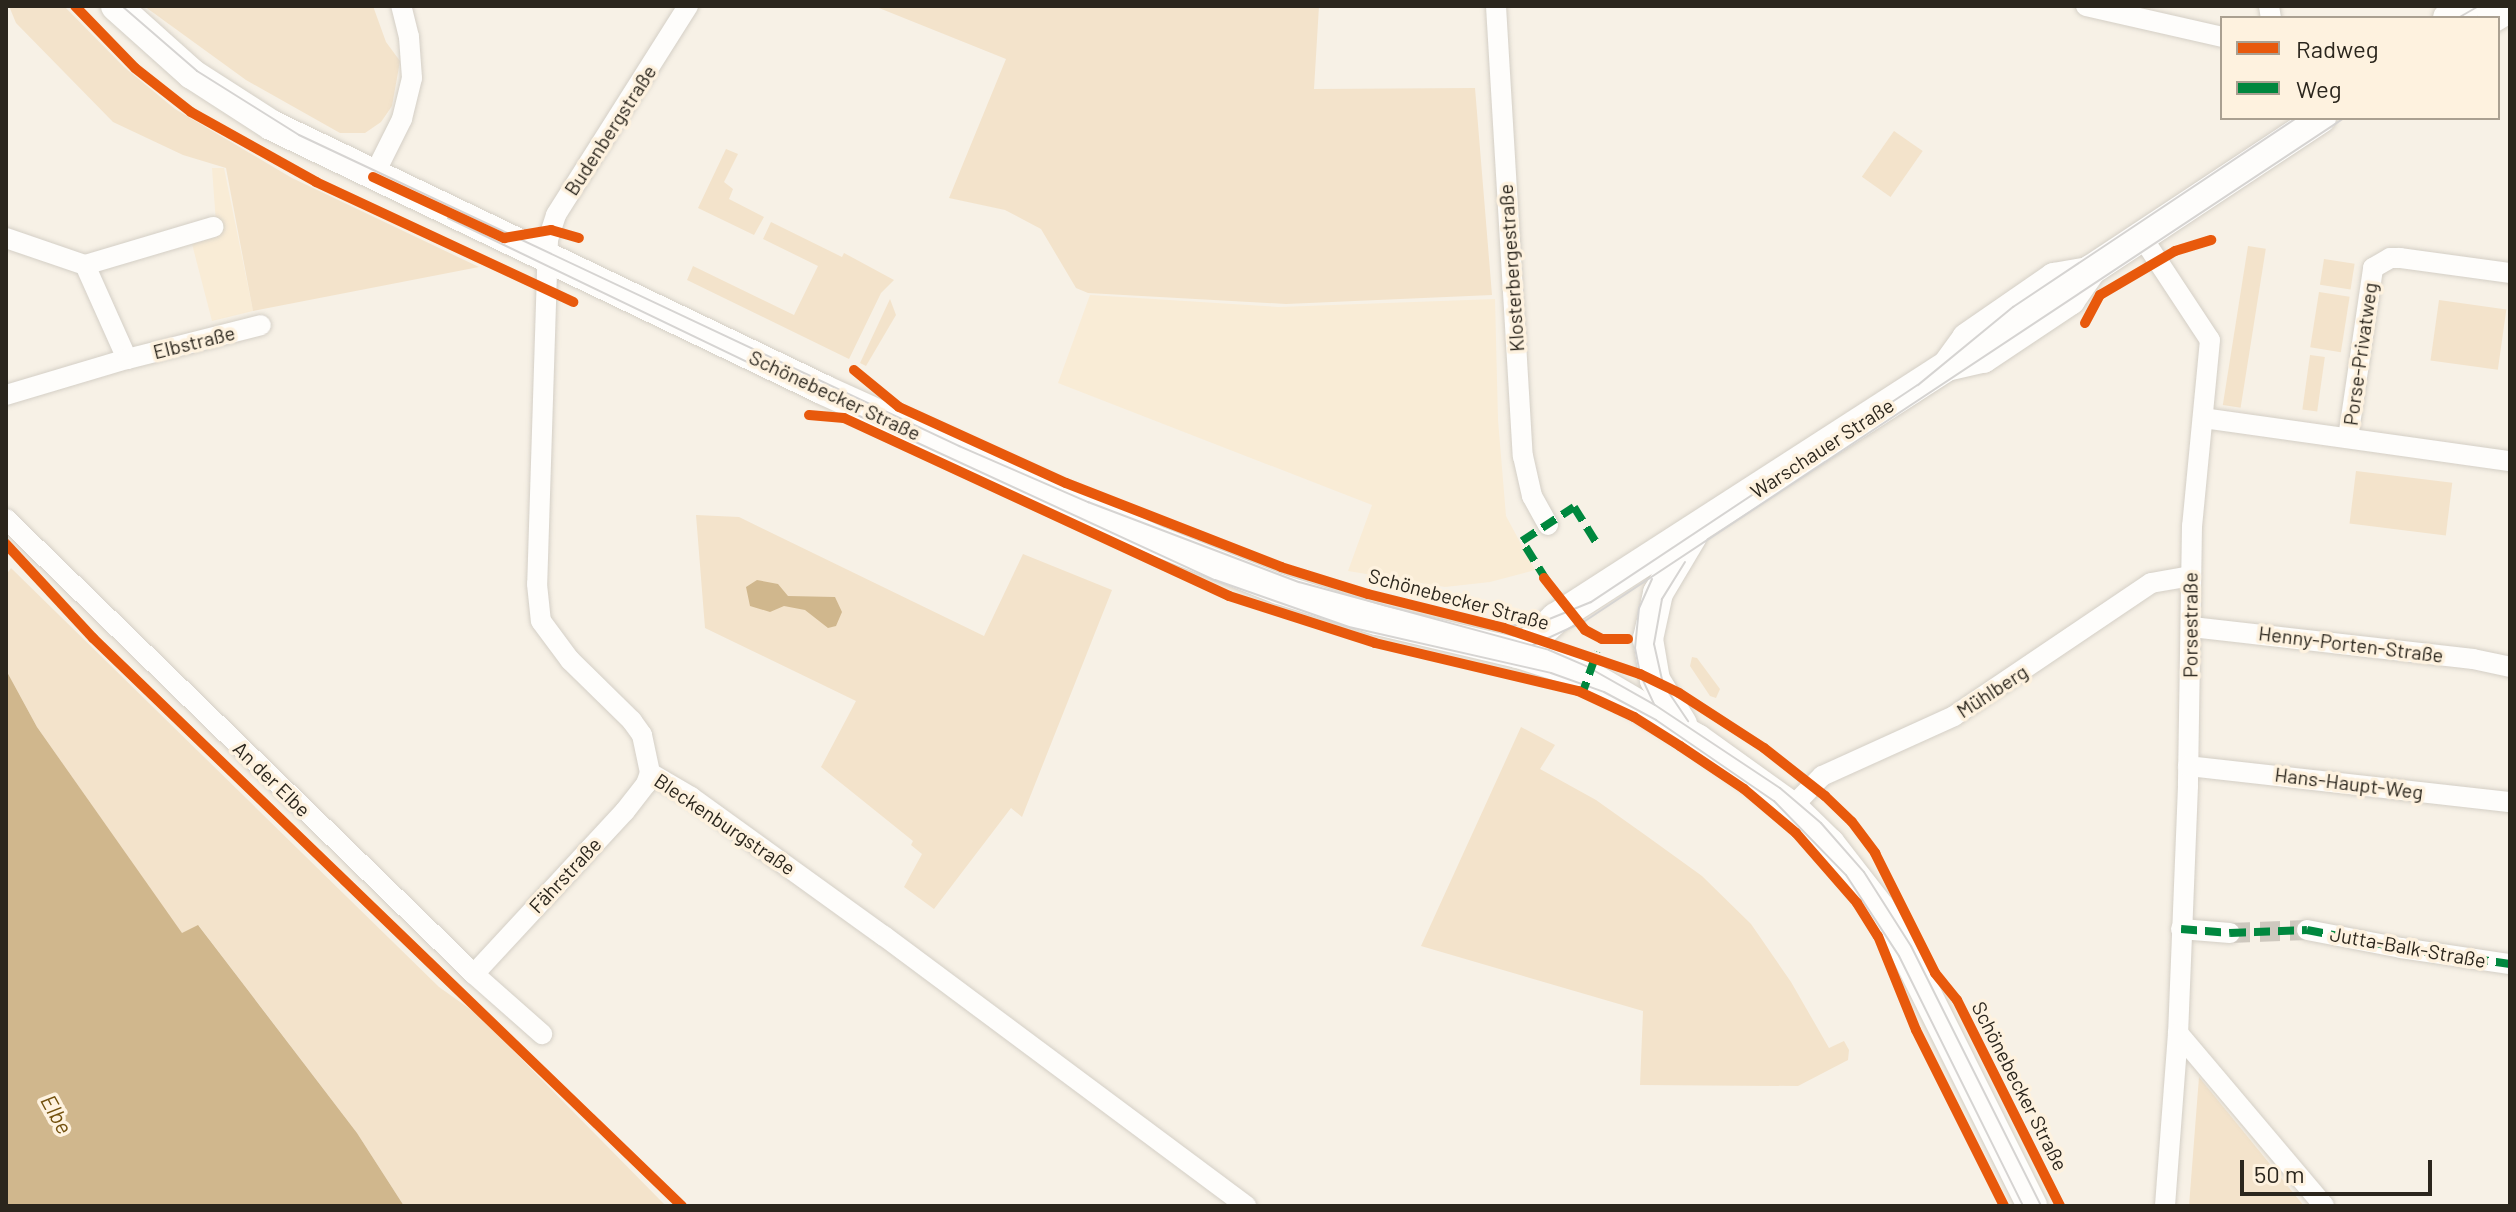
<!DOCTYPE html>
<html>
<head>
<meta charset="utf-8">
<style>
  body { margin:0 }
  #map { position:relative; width:2516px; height:1212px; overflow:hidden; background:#f7f1e6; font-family:Barlow,sans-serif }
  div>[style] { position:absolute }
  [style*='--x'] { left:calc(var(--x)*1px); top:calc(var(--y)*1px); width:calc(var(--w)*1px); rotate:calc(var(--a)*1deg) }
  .built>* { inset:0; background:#f9ecd6 }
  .green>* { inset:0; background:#f3e3cb; transform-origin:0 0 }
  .water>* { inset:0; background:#d0b78d }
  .street-tunnel>* { height:20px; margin-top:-10px; transform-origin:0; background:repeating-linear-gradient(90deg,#cec8be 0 20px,transparent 0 30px) }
  .roads { filter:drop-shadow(0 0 2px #d4cfc6) drop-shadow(0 0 2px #d4cfc6) }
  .street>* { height:20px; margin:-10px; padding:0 10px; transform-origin:10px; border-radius:10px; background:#fefdfb }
  .secondary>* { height:30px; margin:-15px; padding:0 15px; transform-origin:15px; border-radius:15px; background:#fefdfb }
  .tram>* { height:2px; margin:-1px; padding:0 1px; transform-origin:1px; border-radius:1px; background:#d6d4d2 }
  .quiet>* { height:8px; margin-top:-4px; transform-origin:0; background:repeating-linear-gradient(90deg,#00873e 0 16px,transparent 0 24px) }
  .cycleway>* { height:10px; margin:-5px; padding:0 5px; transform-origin:5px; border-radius:5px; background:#e8590c }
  span { translate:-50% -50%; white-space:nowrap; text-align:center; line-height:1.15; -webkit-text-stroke:7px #fef2df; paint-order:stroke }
  .street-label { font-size:20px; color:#2b261d }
  .water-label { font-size:22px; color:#73510e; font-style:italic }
  .frame { position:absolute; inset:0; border:8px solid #2b261d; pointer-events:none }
  .legend { position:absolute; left:2220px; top:16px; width:280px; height:104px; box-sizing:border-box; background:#fef2df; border:2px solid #aaa091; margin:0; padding:10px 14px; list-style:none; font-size:24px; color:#2b261d }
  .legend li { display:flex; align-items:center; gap:16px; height:40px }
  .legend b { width:40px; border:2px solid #aaa091 }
  .scale { position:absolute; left:2240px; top:1160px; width:192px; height:36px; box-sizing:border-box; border:4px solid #2b261d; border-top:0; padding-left:10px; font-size:24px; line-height:28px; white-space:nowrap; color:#2b261d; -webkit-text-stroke:6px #fef2df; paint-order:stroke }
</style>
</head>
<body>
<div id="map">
  <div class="built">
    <div style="clip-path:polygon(212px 168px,224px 168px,253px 311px,212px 321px,192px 244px,217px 237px)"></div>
    <div style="clip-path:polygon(1090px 295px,1279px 307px,1495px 299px,1498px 420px,1506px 516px,1535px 570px,1490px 582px,1445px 587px,1348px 571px,1372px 505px,1058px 383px)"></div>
  </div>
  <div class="green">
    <div style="clip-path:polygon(9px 6px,64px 6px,124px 67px,175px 109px,292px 178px,479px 267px,253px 311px,226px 168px,183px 155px,113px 122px,16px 23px)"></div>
    <div style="clip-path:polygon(144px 6px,373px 6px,386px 42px,400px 61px,392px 106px,381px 122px,365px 133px,340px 133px,246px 80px)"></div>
    <div style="clip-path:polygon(874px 6px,1319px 6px,1314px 89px,1475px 88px,1492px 295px,1286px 304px,1088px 293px,1076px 288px,1041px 229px,1005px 210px,949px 198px,1006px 59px)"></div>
    <div style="left:1894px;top:131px;width:35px;height:56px;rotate:35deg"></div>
    <div style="clip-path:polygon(726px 149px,738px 154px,724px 182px,733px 189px,729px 199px,764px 217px,754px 235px,698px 208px)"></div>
    <div style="clip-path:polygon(771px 222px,842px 257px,844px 253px,894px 280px,881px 293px,849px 359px,687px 280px,693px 266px,794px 315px,818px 266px,763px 239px)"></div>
    <div style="left:2248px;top:246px;width:18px;height:161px;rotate:9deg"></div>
    <div style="left:2324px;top:259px;width:31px;height:26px;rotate:9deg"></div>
    <div style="left:2319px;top:292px;width:31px;height:56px;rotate:9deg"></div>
    <div style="clip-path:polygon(890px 299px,896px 315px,866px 366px,860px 363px)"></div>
    <div style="left:2439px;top:300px;width:68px;height:61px;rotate:8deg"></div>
    <div style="left:2310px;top:355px;width:15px;height:55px;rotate:8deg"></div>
    <div style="left:2356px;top:471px;width:97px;height:53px;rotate:7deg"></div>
    <div style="clip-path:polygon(696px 515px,739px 517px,984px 636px,1023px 554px,1112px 590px,1022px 817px,1011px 808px,934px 909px,904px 887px,922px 854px,911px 845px,913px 841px,821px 767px,856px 701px,705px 628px)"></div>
    <div style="clip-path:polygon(11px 568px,439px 987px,477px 1014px,666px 1206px,404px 1206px,357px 1133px,199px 926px,182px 934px,37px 727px,6px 670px,6px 575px)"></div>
    <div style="clip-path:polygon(1692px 657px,1697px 658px,1720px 689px,1716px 698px,1710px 696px,1690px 666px)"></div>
    <div style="clip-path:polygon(1521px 727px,1555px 745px,1540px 769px,1596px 800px,1648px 837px,1702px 876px,1751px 924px,1791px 982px,1829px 1048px,1844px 1041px,1849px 1050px,1848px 1060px,1798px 1086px,1640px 1085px,1643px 1011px,1421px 946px)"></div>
    <div style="clip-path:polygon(2199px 1077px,2304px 1206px,2189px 1206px)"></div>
  </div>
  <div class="water">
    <div style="clip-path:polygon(757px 580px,778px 584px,788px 596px,835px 597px,842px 612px,836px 626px,828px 628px,805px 610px,784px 606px,770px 612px,750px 606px,746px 587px)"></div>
    <div style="clip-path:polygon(6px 670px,37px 727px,182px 933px,198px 925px,357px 1133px,404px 1206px,6px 1206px)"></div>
  </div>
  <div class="street-tunnel">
    <div style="--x:2230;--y:933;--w:77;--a:-2.2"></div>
  </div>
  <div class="roads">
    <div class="street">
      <div style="--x:688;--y:6;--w:247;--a:122.3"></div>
      <div style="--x:556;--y:215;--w:26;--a:108"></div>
      <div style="--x:548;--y:240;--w:344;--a:91.8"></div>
      <div style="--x:537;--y:584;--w:37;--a:84"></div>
      <div style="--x:541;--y:621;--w:49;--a:53.4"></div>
      <div style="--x:570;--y:660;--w:87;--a:44.5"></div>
      <div style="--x:632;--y:721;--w:17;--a:54"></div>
      <div style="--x:642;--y:735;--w:39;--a:78"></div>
      <div style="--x:650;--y:773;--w:48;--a:30.3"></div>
      <div style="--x:691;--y:797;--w:238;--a:35.8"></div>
      <div style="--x:884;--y:936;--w:452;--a:36.7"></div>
      <div style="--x:1496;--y:6;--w:451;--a:86.6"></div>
      <div style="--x:1523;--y:456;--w:41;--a:77.3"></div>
      <div style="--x:1532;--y:496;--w:33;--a:61"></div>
      <div style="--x:2086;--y:6;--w:139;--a:12.8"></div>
      <div style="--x:2269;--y:6;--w:12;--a:81"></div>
      <div style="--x:373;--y:177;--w:65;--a:-63.4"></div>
      <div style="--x:402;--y:119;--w:42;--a:-76.3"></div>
      <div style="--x:412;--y:78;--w:41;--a:-94.2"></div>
      <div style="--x:409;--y:37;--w:32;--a:-104"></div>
      <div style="--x:2142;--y:237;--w:123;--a:56.6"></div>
      <div style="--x:2210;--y:340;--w:187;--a:95.5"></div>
      <div style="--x:2192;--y:526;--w:260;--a:90.9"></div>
      <div style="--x:2188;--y:786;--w:247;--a:92.3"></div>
      <div style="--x:2178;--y:1033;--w:173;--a:94.3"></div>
      <div style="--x:6;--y:238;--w:83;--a:18.9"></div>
      <div style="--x:85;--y:265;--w:134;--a:-16.5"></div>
      <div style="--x:85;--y:265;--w:103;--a:65.9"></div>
      <div style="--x:6;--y:395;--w:126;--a:-16.6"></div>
      <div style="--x:127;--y:359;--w:138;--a:-14.2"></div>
      <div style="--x:2203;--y:418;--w:310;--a:8"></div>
      <div style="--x:2348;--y:438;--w:172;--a:-81.6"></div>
      <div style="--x:2373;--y:268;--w:20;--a:-30"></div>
      <div style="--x:2390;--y:258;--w:10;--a:0"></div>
      <div style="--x:2400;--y:258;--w:111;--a:7.8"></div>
      <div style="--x:6;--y:519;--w:653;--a:44.19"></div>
      <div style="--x:474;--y:974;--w:91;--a:41.4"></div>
      <div style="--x:2192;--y:627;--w:283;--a:6.5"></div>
      <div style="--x:2473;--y:659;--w:38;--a:12"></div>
      <div style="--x:2188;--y:766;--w:324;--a:6.4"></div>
      <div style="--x:1792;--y:807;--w:43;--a:-45.9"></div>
      <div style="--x:1822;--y:776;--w:145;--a:-24.4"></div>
      <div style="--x:1954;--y:716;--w:238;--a:-34"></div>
      <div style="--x:2151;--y:583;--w:40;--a:-10"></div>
      <div style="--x:2181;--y:929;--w:49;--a:4.7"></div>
      <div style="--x:2307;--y:930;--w:96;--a:10.8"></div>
      <div style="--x:2401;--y:948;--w:110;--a:8.4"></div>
      <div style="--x:474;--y:974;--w:222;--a:-47.2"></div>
      <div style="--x:625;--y:811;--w:34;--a:-52"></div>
      <div style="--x:646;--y:784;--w:12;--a:-70"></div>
      <div style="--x:2178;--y:1033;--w:226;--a:49.8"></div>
    </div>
    <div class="secondary">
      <div style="--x:116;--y:6;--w:102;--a:41.8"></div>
      <div style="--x:192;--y:74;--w:94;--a:32.8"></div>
      <div style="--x:271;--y:125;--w:613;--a:25.6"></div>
      <div style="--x:824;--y:390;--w:371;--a:24.4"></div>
      <div style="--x:1162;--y:543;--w:126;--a:21.5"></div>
      <div style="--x:1279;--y:589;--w:103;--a:17.6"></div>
      <div style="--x:1377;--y:620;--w:145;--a:13.2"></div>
      <div style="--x:1518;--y:653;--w:75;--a:17.9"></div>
      <div style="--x:1589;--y:676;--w:125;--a:30.3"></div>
      <div style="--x:1697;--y:739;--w:117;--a:35.6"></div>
      <div style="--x:1792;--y:807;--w:53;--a:44.2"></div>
      <div style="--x:1830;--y:844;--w:80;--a:52.1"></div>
      <div style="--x:1879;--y:907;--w:47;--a:59"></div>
      <div style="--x:1903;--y:947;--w:289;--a:63.5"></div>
      <div style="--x:2448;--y:18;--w:22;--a:-34"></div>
      <div style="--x:2492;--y:18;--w:21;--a:-31"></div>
      <div style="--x:1947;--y:366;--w:37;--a:-13"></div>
      <div style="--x:1983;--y:358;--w:105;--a:-33.7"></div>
      <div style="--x:2070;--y:300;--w:37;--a:-55"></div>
      <div style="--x:2091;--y:270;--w:276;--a:-33.5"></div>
      <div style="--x:1518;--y:653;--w:52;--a:-42.6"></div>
      <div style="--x:1556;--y:618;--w:465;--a:-32.8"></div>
      <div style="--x:1947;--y:366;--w:34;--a:-54"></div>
      <div style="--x:1967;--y:338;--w:106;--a:-34.6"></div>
      <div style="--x:2054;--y:278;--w:35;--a:-10"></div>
      <div style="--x:1682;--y:724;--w:52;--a:-121.5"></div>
      <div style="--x:1655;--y:680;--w:42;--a:-99.7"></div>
      <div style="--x:1648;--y:639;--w:47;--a:-77.7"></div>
      <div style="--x:1658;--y:593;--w:66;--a:-59.2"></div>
    </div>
  </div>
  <div class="tram">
    <div style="--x:122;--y:6;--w:99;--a:40.9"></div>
    <div style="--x:197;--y:71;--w:120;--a:32.1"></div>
    <div style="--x:299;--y:135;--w:730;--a:25.23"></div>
    <div style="--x:959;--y:446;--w:141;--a:23.5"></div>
    <div style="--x:1088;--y:502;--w:226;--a:20.8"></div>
    <div style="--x:1299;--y:582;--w:259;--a:15.2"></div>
    <div style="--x:1549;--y:650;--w:40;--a:23.4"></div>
    <div style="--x:1586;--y:666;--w:79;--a:29.5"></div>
    <div style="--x:1655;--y:705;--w:150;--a:33.6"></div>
    <div style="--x:1780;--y:788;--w:54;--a:40.5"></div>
    <div style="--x:1821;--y:823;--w:65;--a:48.7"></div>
    <div style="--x:1864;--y:872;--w:88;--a:57.6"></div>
    <div style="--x:1911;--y:946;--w:291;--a:63.4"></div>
    <div style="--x:2458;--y:18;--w:24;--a:-30"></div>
    <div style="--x:448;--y:218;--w:437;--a:25.7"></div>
    <div style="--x:842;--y:408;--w:411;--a:24.8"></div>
    <div style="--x:1215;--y:580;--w:142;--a:19.3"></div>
    <div style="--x:1349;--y:627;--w:207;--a:12.8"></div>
    <div style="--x:1551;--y:673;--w:56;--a:19.7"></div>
    <div style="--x:1604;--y:692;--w:59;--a:28.3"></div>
    <div style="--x:1656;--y:720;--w:143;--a:34.5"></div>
    <div style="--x:1774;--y:801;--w:103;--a:45.8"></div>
    <div style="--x:1846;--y:875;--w:97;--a:56.8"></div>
    <div style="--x:1899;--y:956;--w:279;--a:63.6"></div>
    <div style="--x:1685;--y:562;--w:44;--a:121.9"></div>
    <div style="--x:1662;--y:599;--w:46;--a:100.1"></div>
    <div style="--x:1654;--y:644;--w:41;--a:77.3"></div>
    <div style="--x:1663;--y:684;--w:45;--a:56"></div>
    <div style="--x:1652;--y:579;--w:32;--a:114"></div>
    <div style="--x:1639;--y:608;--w:40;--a:95.7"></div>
    <div style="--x:1635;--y:648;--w:26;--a:79"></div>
    <div style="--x:1640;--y:674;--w:33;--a:65"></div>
    <div style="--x:1491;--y:628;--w:51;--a:-6.7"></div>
    <div style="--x:1542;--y:622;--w:53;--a:-22.2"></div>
    <div style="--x:1591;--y:602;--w:392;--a:-33.6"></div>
    <div style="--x:1918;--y:385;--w:123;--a:-39.4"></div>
    <div style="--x:2013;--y:307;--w:340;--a:-33.7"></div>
    <div style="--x:1533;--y:645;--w:57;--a:-24.8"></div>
    <div style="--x:1585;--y:621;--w:911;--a:-33.53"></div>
  </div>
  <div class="quiet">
    <div style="--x:1547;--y:581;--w:47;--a:-122"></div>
    <div style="--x:1522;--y:541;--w:62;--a:-33.2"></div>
    <div style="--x:1574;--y:507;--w:47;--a:58"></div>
    <div style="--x:1581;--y:697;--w:48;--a:-70.4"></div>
    <div style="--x:2181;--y:929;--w:49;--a:4.7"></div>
    <div style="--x:2230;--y:933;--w:77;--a:-2.2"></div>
    <div style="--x:2307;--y:930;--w:96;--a:10.8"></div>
    <div style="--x:2401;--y:948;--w:110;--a:8.4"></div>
  </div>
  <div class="cycleway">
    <div style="--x:75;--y:6;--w:86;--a:45.9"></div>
    <div style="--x:135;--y:68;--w:71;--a:38.2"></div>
    <div style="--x:191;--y:112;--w:143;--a:29.2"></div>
    <div style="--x:316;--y:182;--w:284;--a:25"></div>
    <div style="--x:373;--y:177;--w:145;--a:25"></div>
    <div style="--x:504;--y:238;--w:48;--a:-9.7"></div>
    <div style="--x:551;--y:230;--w:29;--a:16"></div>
    <div style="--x:2085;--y:323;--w:32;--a:-62"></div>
    <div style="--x:2100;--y:295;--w:87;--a:-30.4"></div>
    <div style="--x:2175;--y:251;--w:38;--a:-17"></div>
    <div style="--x:854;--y:370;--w:58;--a:39.4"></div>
    <div style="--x:899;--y:407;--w:183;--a:24.5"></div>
    <div style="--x:1066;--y:483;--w:231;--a:21.3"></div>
    <div style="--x:1281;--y:567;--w:91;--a:17.2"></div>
    <div style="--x:1368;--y:594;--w:140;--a:14"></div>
    <div style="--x:1504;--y:628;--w:144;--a:18.7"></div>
    <div style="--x:1640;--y:674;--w:43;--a:26"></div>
    <div style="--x:1679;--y:693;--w:101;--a:32.9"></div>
    <div style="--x:1764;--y:748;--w:78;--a:38.2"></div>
    <div style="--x:1825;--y:796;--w:37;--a:44"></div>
    <div style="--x:1852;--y:822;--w:39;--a:53"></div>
    <div style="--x:1875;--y:853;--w:134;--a:63.4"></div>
    <div style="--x:1935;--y:973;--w:35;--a:51"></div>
    <div style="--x:1957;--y:1000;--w:230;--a:63.4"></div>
    <div style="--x:809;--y:415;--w:35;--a:5"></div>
    <div style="--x:844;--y:418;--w:424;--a:24.8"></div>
    <div style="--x:1229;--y:596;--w:153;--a:17.8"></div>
    <div style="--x:1375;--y:643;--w:209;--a:13.3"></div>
    <div style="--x:1578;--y:691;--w:62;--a:24.9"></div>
    <div style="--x:1634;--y:717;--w:54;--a:32.2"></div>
    <div style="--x:1680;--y:746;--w:77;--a:33.9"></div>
    <div style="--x:1744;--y:789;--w:68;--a:40.2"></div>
    <div style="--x:1796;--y:833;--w:93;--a:48.9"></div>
    <div style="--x:1857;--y:903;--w:39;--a:58"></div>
    <div style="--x:1878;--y:936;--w:101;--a:68"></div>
    <div style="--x:1916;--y:1030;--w:197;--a:63.4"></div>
    <div style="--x:6;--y:544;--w:128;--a:47.2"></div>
    <div style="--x:93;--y:638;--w:818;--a:43.96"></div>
    <div style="--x:1544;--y:578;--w:66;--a:51.7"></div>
    <div style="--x:1585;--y:630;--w:19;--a:28"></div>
    <div style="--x:1602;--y:639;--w:26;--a:0"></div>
  </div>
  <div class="street-label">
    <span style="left:610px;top:130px;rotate:-57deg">Budenbergstraße</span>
    <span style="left:1511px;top:268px;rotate:-94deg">Klosterbergestraße</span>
    <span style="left:194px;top:342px;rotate:-14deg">Elbstraße</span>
    <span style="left:2360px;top:354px;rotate:-82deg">Porse-Privatweg</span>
    <span style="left:835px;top:395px;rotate:25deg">Schönebecker Straße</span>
    <span style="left:1822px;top:448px;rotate:-33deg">Warschauer Straße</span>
    <span style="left:1459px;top:599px;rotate:15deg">Schönebecker Straße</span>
    <span style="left:2190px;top:625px;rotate:-90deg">Porsestraße</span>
    <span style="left:2351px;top:644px;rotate:7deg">Henny-Porten-Straße</span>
    <span style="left:1992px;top:691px;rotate:-33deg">Mühlberg</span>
    <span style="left:272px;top:779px;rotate:44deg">An der Elbe</span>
    <span style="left:2349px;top:783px;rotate:7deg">Hans-Haupt-Weg</span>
    <span style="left:725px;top:824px;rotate:34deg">Bleckenburgstraße</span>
    <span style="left:565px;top:875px;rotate:-47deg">Fährstraße</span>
    <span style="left:2408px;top:947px;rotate:10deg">Jutta-Balk-Straße</span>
    <span style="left:2020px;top:1086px;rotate:63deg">Schönebecker Straße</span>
  </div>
  <div class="water-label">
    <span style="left:57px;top:1114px;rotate:61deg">Elbe</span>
  </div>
  <div class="frame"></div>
  <ul class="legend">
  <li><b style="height:10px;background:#e8590c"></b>Radweg</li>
  <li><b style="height:10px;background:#00873e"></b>Weg</li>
  </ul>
  <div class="scale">50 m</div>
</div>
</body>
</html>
